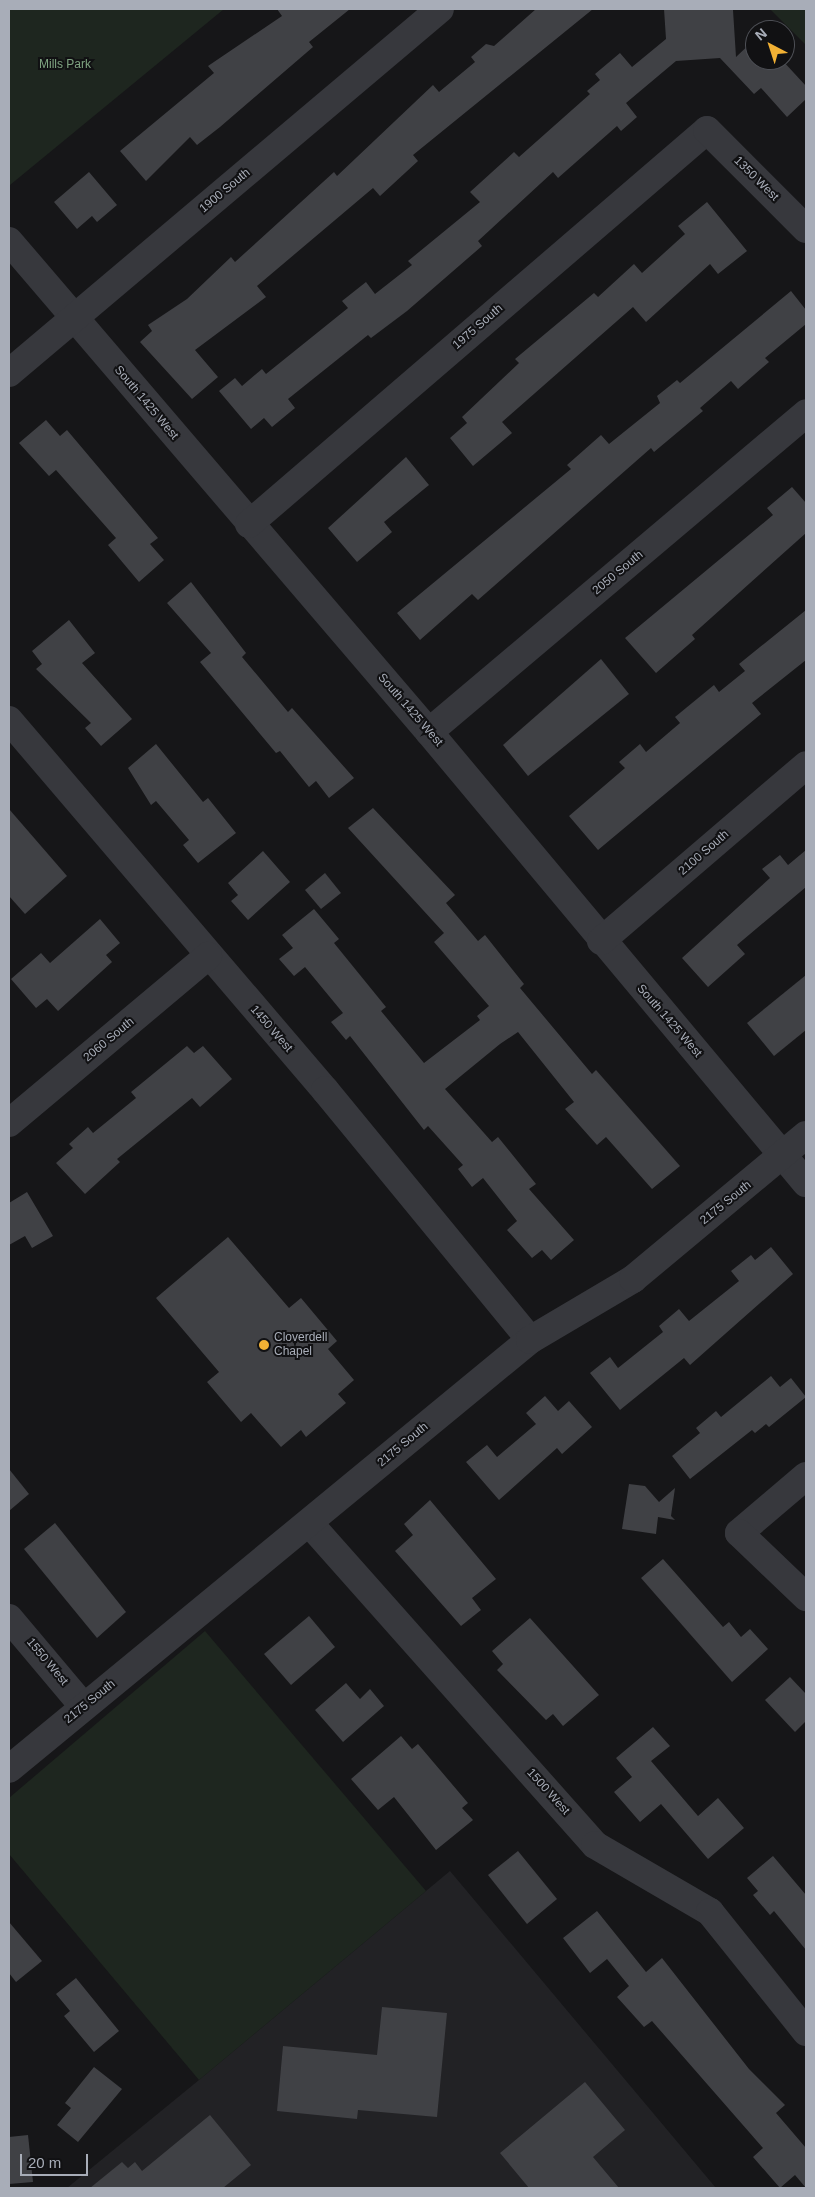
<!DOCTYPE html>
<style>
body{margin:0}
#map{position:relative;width:815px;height:2197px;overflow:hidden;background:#161618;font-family:Helvetica,sans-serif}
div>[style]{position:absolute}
.built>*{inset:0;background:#222225}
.green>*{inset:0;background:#1e261f}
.building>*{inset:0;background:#404145}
.minor>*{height:28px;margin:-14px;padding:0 14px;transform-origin:14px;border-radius:14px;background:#37383d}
.dots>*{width:14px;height:14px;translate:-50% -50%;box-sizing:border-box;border:2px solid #111113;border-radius:50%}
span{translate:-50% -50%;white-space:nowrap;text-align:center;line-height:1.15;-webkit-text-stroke:4px #111113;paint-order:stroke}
.park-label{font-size:12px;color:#7fa381}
.street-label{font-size:12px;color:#a8adb8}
.poi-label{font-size:12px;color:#a8adb8}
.left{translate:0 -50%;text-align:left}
.frame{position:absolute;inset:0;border:10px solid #a8adb8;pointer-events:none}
.north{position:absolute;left:745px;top:20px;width:50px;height:50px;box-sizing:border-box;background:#111113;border:1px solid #4d4f55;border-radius:50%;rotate:320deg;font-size:14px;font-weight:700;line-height:20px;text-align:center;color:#a8adb8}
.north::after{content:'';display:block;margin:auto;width:18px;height:22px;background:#f2b134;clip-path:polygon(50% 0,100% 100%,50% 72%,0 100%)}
.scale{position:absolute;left:20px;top:2154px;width:68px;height:22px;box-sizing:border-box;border:2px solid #a8adb8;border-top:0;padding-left:6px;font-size:15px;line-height:18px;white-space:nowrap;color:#a8adb8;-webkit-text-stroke:4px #111113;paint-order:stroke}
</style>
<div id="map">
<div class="built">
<div style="clip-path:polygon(450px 1871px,716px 2188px,67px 2188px,199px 2080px)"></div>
</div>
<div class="green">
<div style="clip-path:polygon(9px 9px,224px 9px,10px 185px)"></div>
<div style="clip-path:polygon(770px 9px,806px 9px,806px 45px)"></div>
<div style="clip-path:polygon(205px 1631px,426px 1891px,199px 2080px,9px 1854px,9px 1798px)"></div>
</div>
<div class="building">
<div style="clip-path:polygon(277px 9px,350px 9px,309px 42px,313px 47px,220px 127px,197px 145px,190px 137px,146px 181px,120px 151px,214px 73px,208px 66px,282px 16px)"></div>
<div style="clip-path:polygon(536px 9px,593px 9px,413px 155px,418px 161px,380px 196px,373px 188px,257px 286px,266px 297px,195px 350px,218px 377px,192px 399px,140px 342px,152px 331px,148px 325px,187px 299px,231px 257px,235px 262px,334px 172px,337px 176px,433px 85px,439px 92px,475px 62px,471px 57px,486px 44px,494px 46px)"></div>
<div style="clip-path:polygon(664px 9px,733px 10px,736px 57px,755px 39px,755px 60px,782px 60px,806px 86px,806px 99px,787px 117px,761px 88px,754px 94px,720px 58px,676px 61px,626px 103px,637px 117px,621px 131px,617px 126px,558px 178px,553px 172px,478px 241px,482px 246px,407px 311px,371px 338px,368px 335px,288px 399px,295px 408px,272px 427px,264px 418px,251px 429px,219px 391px,235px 378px,242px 386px,262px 369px,266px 374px,348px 308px,342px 301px,366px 282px,375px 294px,412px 265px,408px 261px,480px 202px,470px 192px,514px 152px,519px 157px,590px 94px,587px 91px,600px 80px,595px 74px,620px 53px,632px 67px,666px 39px)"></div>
<div style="clip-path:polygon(89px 172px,117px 205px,97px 222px,92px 216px,77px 229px,54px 202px)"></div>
<div style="clip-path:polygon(707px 202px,747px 251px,718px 274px,710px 264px,646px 322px,633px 307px,502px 422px,512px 433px,473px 466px,450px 438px,467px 423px,462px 417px,519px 363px,515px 359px,594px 293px,598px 297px,634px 264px,642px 273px,685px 234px,678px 226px)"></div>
<div style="clip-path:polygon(791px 291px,806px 310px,806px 324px,765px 358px,769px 362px,738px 389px,731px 381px,700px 408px,703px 411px,654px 452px,651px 448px,478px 600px,472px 594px,420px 640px,397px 613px,571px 469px,567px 465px,601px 435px,609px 444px,660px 403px,657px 396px,677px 380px,680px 383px)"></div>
<div style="clip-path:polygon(46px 420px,60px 436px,67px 430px,158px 538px,150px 544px,164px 560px,139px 582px,108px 545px,116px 538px,56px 470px,49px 476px,19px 443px)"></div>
<div style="clip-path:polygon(406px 457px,429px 485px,384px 522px,392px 532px,357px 562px,328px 528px)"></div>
<div style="clip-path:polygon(792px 487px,806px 503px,806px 533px,692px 635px,695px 639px,656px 673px,625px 638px,773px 515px,767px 508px)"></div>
<div style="clip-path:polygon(191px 582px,246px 653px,242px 657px,288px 712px,292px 708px,354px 778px,329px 798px,316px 781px,309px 787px,280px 751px,276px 753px,200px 662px,211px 653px,167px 603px)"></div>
<div style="clip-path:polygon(806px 610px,806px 660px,752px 703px,761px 714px,598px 850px,569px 816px,625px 768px,619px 762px,640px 744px,646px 752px,680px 723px,675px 717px,714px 685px,719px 692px,745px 671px,739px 664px)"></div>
<div style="clip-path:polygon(69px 620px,95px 653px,82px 663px,132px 719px,101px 746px,85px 728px,91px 723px,36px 669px,42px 664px,32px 651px)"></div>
<div style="clip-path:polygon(601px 659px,629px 694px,528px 776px,503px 745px)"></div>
<div style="clip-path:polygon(156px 744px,203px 802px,208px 798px,236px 833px,198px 863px,183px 845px,189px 840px,156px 801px,151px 805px,128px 768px)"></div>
<div style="clip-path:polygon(373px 808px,455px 895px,446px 903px,478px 941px,485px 935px,524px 984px,520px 988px,592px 1074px,596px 1070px,680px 1166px,652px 1189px,606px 1137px,597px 1145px,565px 1109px,574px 1102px,518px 1032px,500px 1044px,445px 1089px,492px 1142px,498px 1137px,536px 1184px,529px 1189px,574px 1240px,551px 1260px,542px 1250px,532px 1258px,507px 1230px,517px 1221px,483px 1178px,472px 1187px,458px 1169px,463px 1165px,428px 1126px,424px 1130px,350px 1036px,346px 1040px,331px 1022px,343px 1013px,305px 967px,294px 976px,279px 959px,293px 948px,282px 935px,314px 909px,339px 939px,334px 943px,386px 1007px,381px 1011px,424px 1063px,480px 1020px,477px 1016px,489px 1006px,434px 942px,444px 933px,348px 828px)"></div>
<div style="clip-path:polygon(9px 809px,67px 876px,25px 914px,9px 896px)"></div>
<div style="clip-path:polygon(806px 850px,806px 887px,737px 945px,745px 954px,708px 987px,682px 958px,770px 878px,762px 869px,780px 855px,788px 865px)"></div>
<div style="clip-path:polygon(263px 851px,290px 882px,248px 920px,231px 901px,238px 895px,228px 883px)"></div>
<div style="clip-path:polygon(325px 873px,341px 893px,321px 909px,305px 890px)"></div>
<div style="clip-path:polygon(100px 919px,120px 943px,106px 955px,112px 962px,58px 1011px,47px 999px,36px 1008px,11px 979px,41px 953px,50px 963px)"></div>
<div style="clip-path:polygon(806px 975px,806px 1030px,774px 1056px,747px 1023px)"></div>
<div style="clip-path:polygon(187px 1046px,194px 1053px,203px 1046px,232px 1079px,200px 1107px,192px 1098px,117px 1159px,120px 1162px,85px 1194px,56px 1163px,73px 1148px,69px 1144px,88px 1127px,93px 1133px,136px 1098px,131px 1092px)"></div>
<div style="clip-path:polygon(27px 1192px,53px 1236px,32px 1248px,25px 1236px,9px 1245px,9px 1203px)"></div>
<div style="clip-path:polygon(228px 1237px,289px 1308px,301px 1298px,337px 1341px,328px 1349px,354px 1380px,338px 1394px,346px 1403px,306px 1437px,301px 1430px,281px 1447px,251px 1413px,241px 1422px,207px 1382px,219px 1372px,156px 1298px)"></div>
<div style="clip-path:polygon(771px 1247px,793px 1274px,690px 1365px,684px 1358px,620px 1410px,590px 1373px,610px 1357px,618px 1368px,663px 1332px,659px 1326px,679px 1309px,689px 1321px,739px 1281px,731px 1271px,751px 1255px,755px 1260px)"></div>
<div style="clip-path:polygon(771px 1376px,780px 1387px,791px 1378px,806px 1397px,769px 1427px,766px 1424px,755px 1433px,752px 1430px,690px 1479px,672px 1456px,700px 1433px,696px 1428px,716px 1411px,721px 1417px)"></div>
<div style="clip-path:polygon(545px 1396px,558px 1411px,569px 1401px,592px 1427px,562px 1454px,557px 1448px,499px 1500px,466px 1462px,487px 1445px,497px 1457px,536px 1424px,526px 1413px)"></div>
<div style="clip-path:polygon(9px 1469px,29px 1494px,9px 1511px)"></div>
<div style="clip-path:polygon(629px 1484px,645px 1486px,659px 1502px,675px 1488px,671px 1516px,675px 1520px,658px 1517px,656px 1534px,622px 1529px)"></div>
<div style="clip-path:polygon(430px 1500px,496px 1579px,472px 1598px,481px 1610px,461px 1626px,395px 1551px,413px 1535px,404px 1524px)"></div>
<div style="clip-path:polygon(55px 1523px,126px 1612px,97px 1638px,24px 1549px)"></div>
<div style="clip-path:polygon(663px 1559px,723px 1627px,729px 1622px,741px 1637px,750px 1629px,768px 1649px,732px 1682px,641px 1578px)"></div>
<div style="clip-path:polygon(309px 1616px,335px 1647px,291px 1685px,264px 1654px)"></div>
<div style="clip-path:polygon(530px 1618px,599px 1695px,563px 1726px,553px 1714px,546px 1720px,497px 1670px,503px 1664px,492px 1651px)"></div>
<div style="clip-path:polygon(790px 1677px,806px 1694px,806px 1721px,795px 1732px,765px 1700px)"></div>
<div style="clip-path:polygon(346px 1683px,360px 1699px,370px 1689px,384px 1706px,343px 1742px,315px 1710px)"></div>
<div style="clip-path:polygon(653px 1727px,670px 1746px,651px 1761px,698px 1816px,718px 1798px,744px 1828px,708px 1859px,661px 1804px,640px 1822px,614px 1792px,632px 1777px,616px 1758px)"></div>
<div style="clip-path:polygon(401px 1736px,412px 1749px,418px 1744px,468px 1803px,462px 1808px,473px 1820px,436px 1850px,394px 1797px,378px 1810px,351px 1779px)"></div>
<div style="clip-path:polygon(518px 1851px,557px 1899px,527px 1924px,488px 1875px)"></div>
<div style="clip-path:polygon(773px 1856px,806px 1895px,806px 1950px,774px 1911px,770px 1915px,753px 1895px,758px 1891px,747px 1878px)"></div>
<div style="clip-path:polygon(597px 1911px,646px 1972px,662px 1958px,749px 2069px,785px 2105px,776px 2113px,806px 2148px,806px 2188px,795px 2175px,780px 2188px,753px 2157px,763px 2148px,652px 2021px,644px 2027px,617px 1997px,629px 1986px,607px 1959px,590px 1973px,563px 1938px)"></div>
<div style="clip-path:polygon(9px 1922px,42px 1961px,16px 1982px,9px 1973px)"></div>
<div style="clip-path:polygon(76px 1978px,119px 2031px,94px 2052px,64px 2016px,70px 2011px,56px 1994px)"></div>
<div style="clip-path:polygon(382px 2007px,447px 2013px,437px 2117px,358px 2110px,357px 2119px,277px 2111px,283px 2046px,377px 2055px)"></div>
<div style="clip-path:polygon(94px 2067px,122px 2089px,78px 2142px,57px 2125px,71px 2108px,65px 2103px)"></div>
<div style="clip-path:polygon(585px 2082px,625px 2130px,593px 2157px,619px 2188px,529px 2188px,500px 2153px)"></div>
<div style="clip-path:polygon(210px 2115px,251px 2165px,223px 2188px,90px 2188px,122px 2162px,128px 2168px,135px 2162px,142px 2171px)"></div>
<div style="clip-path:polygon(28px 2135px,33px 2182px,9px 2184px,9px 2137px)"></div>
</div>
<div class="minor">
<div style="left:9px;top:241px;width:646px;rotate:49.46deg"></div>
<div style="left:429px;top:732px;width:588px;rotate:50.11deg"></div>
<div style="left:9px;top:373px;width:564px;rotate:-40.18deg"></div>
<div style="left:249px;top:524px;width:604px;rotate:-40.7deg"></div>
<div style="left:707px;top:130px;width:140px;rotate:45deg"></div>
<div style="left:9px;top:720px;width:487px;rotate:49.5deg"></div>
<div style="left:325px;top:1090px;width:323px;rotate:50.6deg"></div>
<div style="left:429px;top:732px;width:494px;rotate:-40.2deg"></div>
<div style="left:601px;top:941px;width:270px;rotate:-40.6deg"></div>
<div style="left:9px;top:1123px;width:260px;rotate:-40deg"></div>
<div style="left:806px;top:1476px;width:88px;rotate:139.6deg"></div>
<div style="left:739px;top:1533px;width:93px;rotate:43.7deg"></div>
<div style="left:310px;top:1524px;width:429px;rotate:48.4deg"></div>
<div style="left:595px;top:1845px;width:133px;rotate:30.2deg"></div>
<div style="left:710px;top:1912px;width:154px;rotate:51.3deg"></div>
<div style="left:9px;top:1618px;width:116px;rotate:49.9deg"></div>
<div style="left:9px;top:1769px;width:675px;rotate:-39.47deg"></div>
<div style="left:530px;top:1340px;width:120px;rotate:-30.6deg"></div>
<div style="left:633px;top:1279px;width:225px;rotate:-39.8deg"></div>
</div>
<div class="dots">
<div style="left:264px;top:1345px;background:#f2b134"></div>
</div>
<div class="park-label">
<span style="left:65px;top:65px">Mills Park</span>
</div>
<div class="street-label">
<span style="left:756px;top:179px;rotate:45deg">1350 West</span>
<span style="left:225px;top:191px;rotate:-40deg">1900 South</span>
<span style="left:478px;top:327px;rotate:-41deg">1975 South</span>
<span style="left:146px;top:403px;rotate:50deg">South 1425 West</span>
<span style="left:618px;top:573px;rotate:-40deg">2050 South</span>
<span style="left:410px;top:710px;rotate:49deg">South 1425 West</span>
<span style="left:704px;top:853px;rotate:-41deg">2100 South</span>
<span style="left:669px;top:1021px;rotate:49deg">South 1425 West</span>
<span style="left:271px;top:1029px;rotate:49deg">1450 West</span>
<span style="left:109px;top:1040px;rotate:-40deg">2060 South</span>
<span style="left:726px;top:1203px;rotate:-39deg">2175 South</span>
<span style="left:403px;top:1445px;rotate:-40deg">2175 South</span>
<span style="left:47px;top:1662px;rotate:50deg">1550 West</span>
<span style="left:90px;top:1702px;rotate:-39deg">2175 South</span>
<span style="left:548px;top:1792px;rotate:48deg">1500 West</span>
</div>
<div class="poi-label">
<span class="left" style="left:274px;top:1345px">Cloverdell<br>Chapel</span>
</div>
<div class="frame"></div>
<div class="north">N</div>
<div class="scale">20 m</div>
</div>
